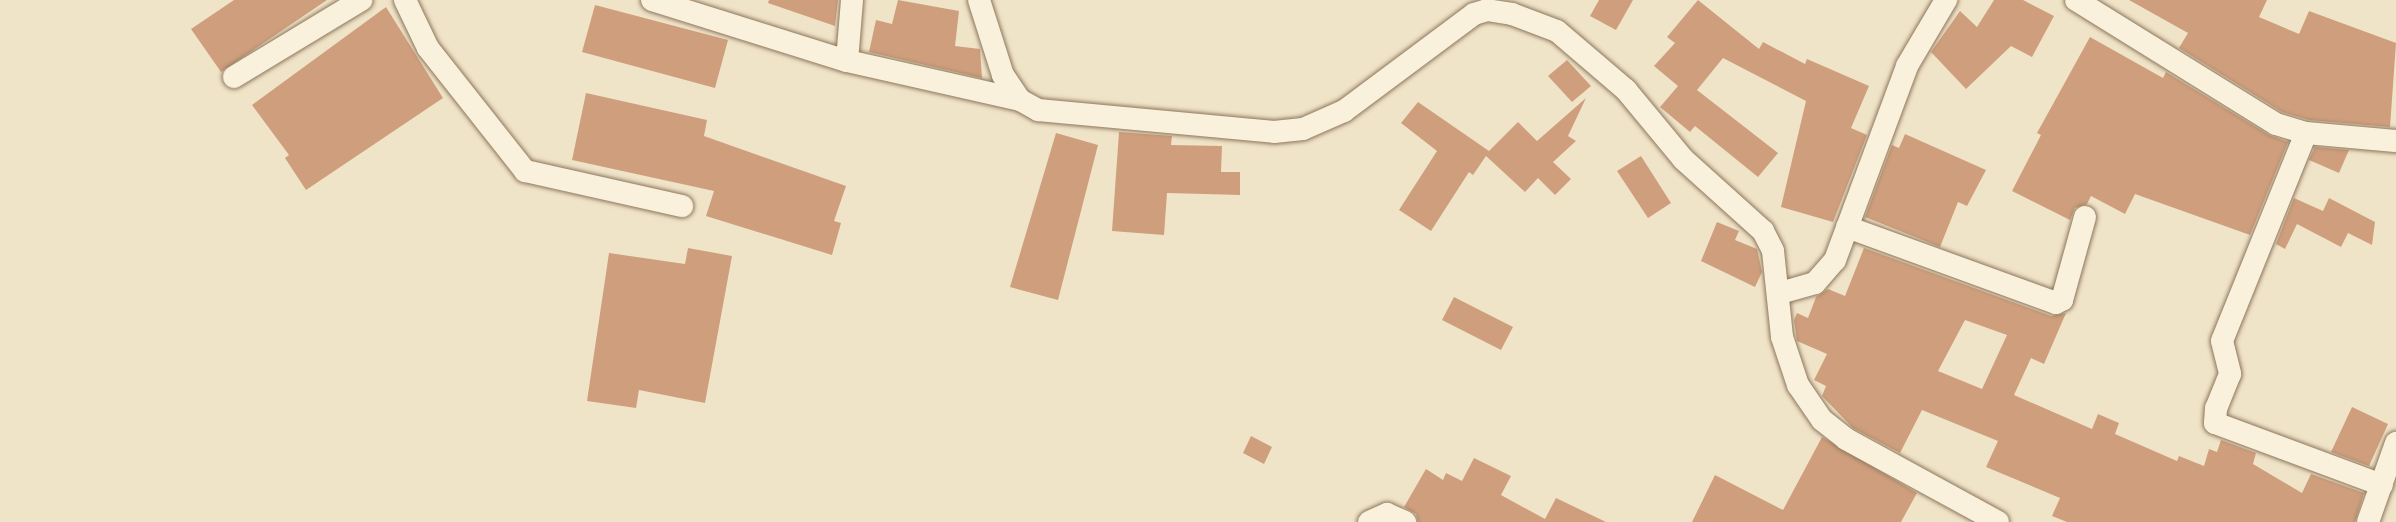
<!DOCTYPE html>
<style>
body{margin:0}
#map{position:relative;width:2396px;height:522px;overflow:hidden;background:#f0e4c8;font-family:"Noto Serif",serif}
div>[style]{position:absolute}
.building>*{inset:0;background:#cf9f7d}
.roads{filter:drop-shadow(0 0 2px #8d765c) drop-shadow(0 0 2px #8d765c)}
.minor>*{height:22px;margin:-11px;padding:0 11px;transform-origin:11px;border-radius:11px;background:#faf1dc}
span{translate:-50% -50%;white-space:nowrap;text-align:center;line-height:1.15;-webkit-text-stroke:4.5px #f7eed8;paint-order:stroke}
</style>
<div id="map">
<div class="building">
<div style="clip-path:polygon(234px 0,327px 0,221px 72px,191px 29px)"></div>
<div style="clip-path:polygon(769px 0,838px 0,835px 26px,768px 3px)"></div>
<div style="clip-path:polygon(898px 0,959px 11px,955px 46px,980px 49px,982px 78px,869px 52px,876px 20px,892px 24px)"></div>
<div style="clip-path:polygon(1599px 0,1633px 0,1616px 30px,1590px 16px)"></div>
<div style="clip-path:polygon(1698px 0,1759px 49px,1763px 42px,1805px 64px,1807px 59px,1869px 86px,1851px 128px,1867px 135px,1833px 222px,1781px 207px,1806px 101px,1723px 58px,1697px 90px,1778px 153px,1758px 177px,1695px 126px,1690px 132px,1660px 107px,1678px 86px,1654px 66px,1675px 43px,1667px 37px)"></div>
<div style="clip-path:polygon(1994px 0,2023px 0,2054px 16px,2032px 57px,2011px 46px,1966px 89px,1931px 52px,1960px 11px,1977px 27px)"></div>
<div style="clip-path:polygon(2129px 0,2267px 0,2259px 17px,2299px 34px,2309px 11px,2396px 43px,2390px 127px,2309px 120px,2282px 112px,2179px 48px,2188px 33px)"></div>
<div style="clip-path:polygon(595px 5px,728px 40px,715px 88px,582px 52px)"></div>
<div style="clip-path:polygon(386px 7px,443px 98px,306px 190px,285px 158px,289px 155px,252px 105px)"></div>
<div style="clip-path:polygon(2090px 37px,2163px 78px,2166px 72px,2269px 135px,2288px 142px,2250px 235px,2135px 194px,2125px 214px,2091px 196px,2087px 204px,2075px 208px,2070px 220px,2012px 191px,2041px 135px,2037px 133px)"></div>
<div style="clip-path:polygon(1567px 60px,1591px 86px,1572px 102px,1548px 76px)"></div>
<div style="clip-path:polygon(586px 93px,707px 120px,704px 136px,846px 186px,834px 221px,841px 223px,832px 255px,706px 216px,714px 191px,572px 160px)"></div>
<div style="clip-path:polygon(1586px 98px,1568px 136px,1576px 141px,1553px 162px,1571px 179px,1555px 195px,1538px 178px,1525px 192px,1486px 156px,1473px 175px,1469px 172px,1431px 231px,1399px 210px,1437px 151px,1401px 123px,1418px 102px,1489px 151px,1518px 122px,1537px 141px)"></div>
<div style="clip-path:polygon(1119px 132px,1172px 136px,1171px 145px,1222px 146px,1221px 172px,1240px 172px,1240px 195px,1167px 193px,1164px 235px,1112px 231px)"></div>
<div style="clip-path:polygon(1056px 133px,1098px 145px,1058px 300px,1010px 287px)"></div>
<div style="clip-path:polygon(1905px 134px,1986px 170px,1967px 206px,1958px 202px,1940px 247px,1865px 217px,1892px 145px,1899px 148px)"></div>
<div style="clip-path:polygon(2315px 147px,2349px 150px,2339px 173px,2309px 160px)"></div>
<div style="clip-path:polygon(1641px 156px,1671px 203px,1648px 218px,1617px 171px)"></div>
<div style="clip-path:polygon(2294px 198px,2323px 211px,2329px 198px,2375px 222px,2372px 245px,2348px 233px,2341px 247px,2297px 224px,2285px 249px,2276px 244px)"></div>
<div style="clip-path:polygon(1717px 222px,1739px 231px,1735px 240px,1757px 249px,1762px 272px,1755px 287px,1701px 261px)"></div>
<div style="clip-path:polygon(688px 248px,732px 256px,705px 403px,639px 390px,636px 408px,587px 401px,609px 253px,685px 264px)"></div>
<div style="clip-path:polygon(evenodd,1864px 248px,2051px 316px,2066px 313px,2044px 364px,2031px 358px,2014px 395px,2092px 429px,2098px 414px,2119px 423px,2115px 434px,2177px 461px,2179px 456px,2204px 466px,2209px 449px,2217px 452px,2221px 440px,2256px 453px,2253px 464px,2302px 493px,2311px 474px,2364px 493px,2355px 522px,2067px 522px,2052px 516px,2060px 498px,1986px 467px,1998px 441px,1922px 410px,1900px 453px,1853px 428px,1822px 396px,1826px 386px,1814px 380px,1827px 354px,1797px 341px,1794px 320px,1797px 313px,1808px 318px,1816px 297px,1828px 289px,1845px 296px,1864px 248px,1965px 320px,2007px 335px,1982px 389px,1938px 371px,1965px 320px)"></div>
<div style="clip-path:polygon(1454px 297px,1513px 327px,1501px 350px,1442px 320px)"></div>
<div style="clip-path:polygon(2352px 407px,2388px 424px,2369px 466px,2331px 452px)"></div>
<div style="clip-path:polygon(1251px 436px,1272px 447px,1264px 464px,1243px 453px)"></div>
<div style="clip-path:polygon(1822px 437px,1917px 493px,1901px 522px,1692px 522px,1715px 475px,1783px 510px)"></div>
<div style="clip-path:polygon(1474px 458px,1511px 476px,1501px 495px,1545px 519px,1556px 498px,1606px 522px,1418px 522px,1416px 514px,1404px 507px,1426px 469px,1443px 480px,1446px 473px,1462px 481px)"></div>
</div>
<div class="roads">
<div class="minor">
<div style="left:405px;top:0;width:53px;rotate:64.4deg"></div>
<div style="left:428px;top:48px;width:157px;rotate:51.7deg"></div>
<div style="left:525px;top:171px;width:161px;rotate:12.6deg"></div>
<div style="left:652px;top:0;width:204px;rotate:17.4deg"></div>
<div style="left:847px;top:61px;width:61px;rotate:-85.3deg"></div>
<div style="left:979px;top:0;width:79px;rotate:72.3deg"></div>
<div style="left:1003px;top:75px;width:30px;rotate:56deg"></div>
<div style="left:1020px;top:100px;width:21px;rotate:29deg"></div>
<div style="left:1038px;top:110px;width:237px;rotate:5.3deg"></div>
<div style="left:1274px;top:132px;width:29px;rotate:-6deg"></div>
<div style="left:1303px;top:129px;width:45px;rotate:-23.7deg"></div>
<div style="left:1344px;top:111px;width:162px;rotate:-36.7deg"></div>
<div style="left:1474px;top:14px;width:14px;rotate:-17deg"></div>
<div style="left:1487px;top:10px;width:25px;rotate:9deg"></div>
<div style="left:1512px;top:14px;width:48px;rotate:20.7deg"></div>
<div style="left:1557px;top:31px;width:91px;rotate:40.5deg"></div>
<div style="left:1626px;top:90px;width:89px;rotate:50.4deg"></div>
<div style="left:1683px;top:159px;width:108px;rotate:42deg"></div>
<div style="left:1763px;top:231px;width:22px;rotate:63deg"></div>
<div style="left:1773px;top:251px;width:86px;rotate:84deg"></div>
<div style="left:1782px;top:337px;width:51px;rotate:71.6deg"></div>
<div style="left:1798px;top:385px;width:42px;rotate:55.6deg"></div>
<div style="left:1822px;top:420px;width:31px;rotate:38deg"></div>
<div style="left:1846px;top:439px;width:173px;rotate:28.6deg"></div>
<div style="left:2076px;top:0;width:235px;rotate:31.8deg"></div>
<div style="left:2276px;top:124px;width:31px;rotate:17deg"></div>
<div style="left:2306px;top:133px;width:90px;rotate:5.1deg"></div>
<div style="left:847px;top:61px;width:177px;rotate:12.7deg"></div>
<div style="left:234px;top:77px;width:149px;rotate:-31.2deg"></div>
<div style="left:2306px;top:133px;width:224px;rotate:112deg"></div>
<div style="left:2222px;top:341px;width:34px;rotate:76deg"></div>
<div style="left:2230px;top:374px;width:37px;rotate:112deg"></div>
<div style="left:2216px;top:408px;width:15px;rotate:94deg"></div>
<div style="left:2215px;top:423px;width:178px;rotate:20.4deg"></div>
<div style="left:1847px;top:227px;width:222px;rotate:20deg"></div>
<div style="left:2056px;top:303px;width:7px;rotate:-27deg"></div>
<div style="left:2062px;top:300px;width:86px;rotate:-74.5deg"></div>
<div style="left:1780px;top:293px;width:36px;rotate:-16deg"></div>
<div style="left:1815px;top:283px;width:30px;rotate:-49deg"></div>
<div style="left:1835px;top:260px;width:207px;rotate:-69.6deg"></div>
<div style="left:1907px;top:66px;width:77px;rotate:-59.4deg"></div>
<div style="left:1369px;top:522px;width:20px;rotate:-24deg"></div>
<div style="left:1387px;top:514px;width:20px;rotate:24deg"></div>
<div style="left:2368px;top:522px;width:84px;rotate:-70.5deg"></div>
</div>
</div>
</div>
